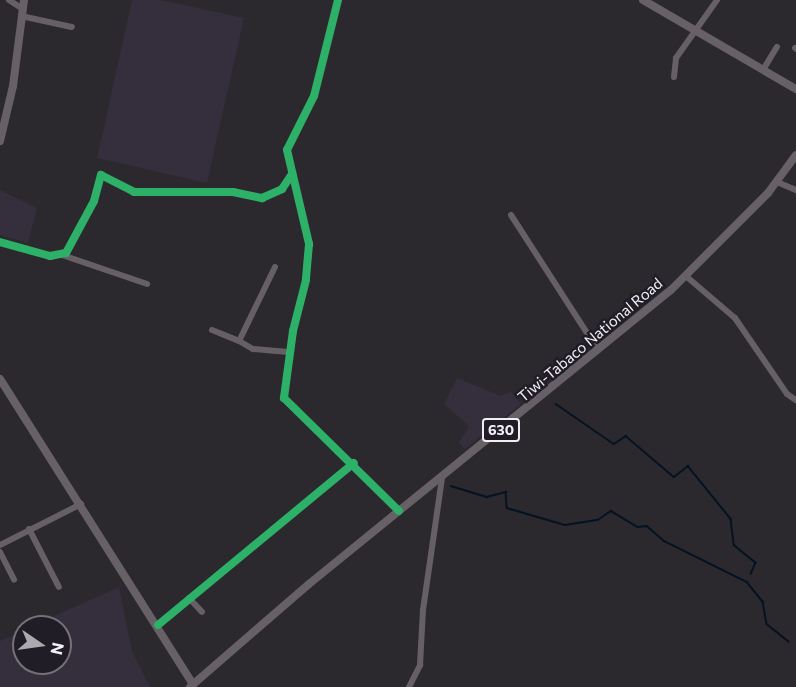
<!DOCTYPE html>
<style>
body{margin:0}
#map{position:relative;width:796px;height:687px;overflow:hidden;background:#2b292e;font-family:Commissioner,sans-serif}
div>[style]{position:absolute}
.built>*{inset:0;background:#352e3c}
.stream>*{height:1.5px;margin:-0.75px;padding:0 0.75px;transform-origin:0.75px;border-radius:0.75px;background:#041321}
.minor>*{height:6px;margin:-3px;padding:0 3px;transform-origin:3px;border-radius:3px;background:#666065}
.major>*{height:8px;margin:-4px;padding:0 4px;transform-origin:4px;border-radius:4px;background:#676066}
.cycleway>*{height:8px;margin:-4px;padding:0 4px;transform-origin:4px;border-radius:4px;background:#2db169}
span{translate:-50% -50%;white-space:nowrap;text-align:center;line-height:1.15;-webkit-text-stroke:5px #211d26;paint-order:stroke}
.shield-label span{padding:2px 4px;background:#211d26;border:2px solid;border-radius:4px;-webkit-text-stroke-width:0}
.shield-label{font-size:14px;color:#f1eef4;font-weight:700}
.street-label{font-size:15px;color:#f1eef4}
.north{position:absolute;left:12px;top:615px;width:60px;height:60px;box-sizing:border-box;background:#211d26;border:2px solid #747178;border-radius:50%;rotate:103deg;font-size:16px;font-weight:700;line-height:24px;text-align:center;color:#f1eef4}
.north::after{content:'';display:block;margin:auto;width:21px;height:27px;background:#aca9af;clip-path:polygon(50% 0,100% 100%,50% 72%,0 100%)}
</style>
<div id="map">
<div class="built">
<div style="clip-path:polygon(132px 0,161px 0,244px 18px,207px 183px,97px 158px)"></div>
<div style="clip-path:polygon(0 190px,37px 208px,28px 243px,0 235px)"></div>
<div style="clip-path:polygon(457px 378px,501px 396px,511px 391px,521px 404px,465px 449px,459px 443px,469px 426px,444px 404px)"></div>
<div style="clip-path:polygon(119px 587px,132px 651px,150px 687px,0 687px,0 641px,24px 630px,24px 663px,60px 663px,60px 627px,30px 627px)"></div>
</div>
<div class="stream">
<div style="left:556px;top:404px;width:70px;rotate:34.6deg"></div>
<div style="left:614px;top:444px;width:14px;rotate:-34deg"></div>
<div style="left:626px;top:436px;width:63px;rotate:40.5deg"></div>
<div style="left:674px;top:477px;width:18px;rotate:-38deg"></div>
<div style="left:688px;top:466px;width:68px;rotate:50.9deg"></div>
<div style="left:731px;top:519px;width:26px;rotate:83deg"></div>
<div style="left:734px;top:545px;width:28px;rotate:39deg"></div>
<div style="left:756px;top:563px;width:12px;rotate:114deg"></div>
<div style="left:451px;top:486px;width:38px;rotate:17deg"></div>
<div style="left:487px;top:497px;width:20px;rotate:-15deg"></div>
<div style="left:506px;top:492px;width:16px;rotate:86deg"></div>
<div style="left:507px;top:508px;width:60px;rotate:16.3deg"></div>
<div style="left:565px;top:525px;width:33px;rotate:-9deg"></div>
<div style="left:598px;top:520px;width:16px;rotate:-35deg"></div>
<div style="left:611px;top:511px;width:31px;rotate:31deg"></div>
<div style="left:638px;top:527px;width:9px;rotate:-6deg"></div>
<div style="left:647px;top:526px;width:23px;rotate:41deg"></div>
<div style="left:664px;top:541px;width:93px;rotate:26.3deg"></div>
<div style="left:747px;top:582px;width:26px;rotate:51deg"></div>
<div style="left:763px;top:602px;width:22px;rotate:80deg"></div>
<div style="left:767px;top:624px;width:28px;rotate:39deg"></div>
</div>
<div class="minor">
<div style="left:9px;top:0;width:17px;rotate:33deg"></div>
<div style="left:338px;top:0;width:99px;rotate:104deg"></div>
<div style="left:314px;top:96px;width:60px;rotate:116.6deg"></div>
<div style="left:287px;top:150px;width:97px;rotate:76.8deg"></div>
<div style="left:309px;top:244px;width:36px;rotate:95deg"></div>
<div style="left:306px;top:280px;width:53px;rotate:104.3deg"></div>
<div style="left:293px;top:331px;width:68px;rotate:97.7deg"></div>
<div style="left:284px;top:398px;width:161px;rotate:44.5deg"></div>
<div style="left:21px;top:16px;width:52px;rotate:12.2deg"></div>
<div style="left:795px;top:48px;width:1px;rotate:45deg"></div>
<div style="left:763px;top:70px;width:27px;rotate:-59deg"></div>
<div style="left:674px;top:77px;width:19px;rotate:-84deg"></div>
<div style="left:676px;top:58px;width:71px;rotate:-54.7deg"></div>
<div style="left:777px;top:182px;width:21px;rotate:23deg"></div>
<div style="left:511px;top:215px;width:161px;rotate:57.2deg"></div>
<div style="left:0;top:242px;width:52px;rotate:15.6deg"></div>
<div style="left:50px;top:256px;width:16px;rotate:-11deg"></div>
<div style="left:66px;top:253px;width:59px;rotate:-61.7deg"></div>
<div style="left:94px;top:201px;width:27px;rotate:-75deg"></div>
<div style="left:101px;top:175px;width:37px;rotate:27deg"></div>
<div style="left:134px;top:192px;width:99px"></div>
<div style="left:233px;top:192px;width:30px;rotate:12deg"></div>
<div style="left:262px;top:198px;width:22px;rotate:-24deg"></div>
<div style="left:282px;top:189px;width:18px;rotate:-56deg"></div>
<div style="left:62px;top:255px;width:90px;rotate:18.8deg"></div>
<div style="left:275px;top:267px;width:82px;rotate:115.9deg"></div>
<div style="left:239px;top:341px;width:16px;rotate:30deg"></div>
<div style="left:253px;top:349px;width:38px;rotate:5deg"></div>
<div style="left:687px;top:277px;width:63px;rotate:40.5deg"></div>
<div style="left:735px;top:318px;width:92px;rotate:55.6deg"></div>
<div style="left:787px;top:394px;width:11px;rotate:34deg"></div>
<div style="left:212px;top:330px;width:29px;rotate:22deg"></div>
<div style="left:29px;top:529px;width:65px;rotate:62.7deg"></div>
<div style="left:0;top:545px;width:91px;rotate:-26.8deg"></div>
<div style="left:0;top:552px;width:31px;rotate:63deg"></div>
<div style="left:189px;top:598px;width:19px;rotate:47deg"></div>
<div style="left:158px;top:625px;width:254px;rotate:-39.6deg"></div>
<div style="left:409px;top:687px;width:25px;rotate:-63deg"></div>
<div style="left:420px;top:665px;width:55px;rotate:-86.9deg"></div>
<div style="left:423px;top:610px;width:133px;rotate:-81.8deg"></div>
</div>
<div class="major">
<div style="left:643px;top:0;width:177px;rotate:30.2deg"></div>
<div style="left:0;top:141px;width:57px;rotate:-76.7deg"></div>
<div style="left:13px;top:86px;width:87px;rotate:-82.7deg"></div>
<div style="left:0;top:379px;width:361px;rotate:57.7deg"></div>
<div style="left:190px;top:687px;width:157px;rotate:-40.9deg"></div>
<div style="left:309px;top:584px;width:466px;rotate:-39.1deg"></div>
<div style="left:671px;top:290px;width:137px;rotate:-45deg"></div>
<div style="left:768px;top:193px;width:47px;rotate:-53.6deg"></div>
</div>
<div class="cycleway">
<div style="left:338px;top:0;width:99px;rotate:104deg"></div>
<div style="left:314px;top:96px;width:60px;rotate:116.6deg"></div>
<div style="left:287px;top:150px;width:97px;rotate:76.8deg"></div>
<div style="left:309px;top:244px;width:36px;rotate:95deg"></div>
<div style="left:306px;top:280px;width:53px;rotate:104.3deg"></div>
<div style="left:293px;top:331px;width:68px;rotate:97.7deg"></div>
<div style="left:284px;top:398px;width:161px;rotate:44.5deg"></div>
<div style="left:0;top:242px;width:52px;rotate:15.6deg"></div>
<div style="left:50px;top:256px;width:16px;rotate:-11deg"></div>
<div style="left:66px;top:253px;width:59px;rotate:-61.7deg"></div>
<div style="left:94px;top:201px;width:27px;rotate:-75deg"></div>
<div style="left:101px;top:175px;width:37px;rotate:27deg"></div>
<div style="left:134px;top:192px;width:99px"></div>
<div style="left:233px;top:192px;width:30px;rotate:12deg"></div>
<div style="left:262px;top:198px;width:22px;rotate:-24deg"></div>
<div style="left:282px;top:189px;width:18px;rotate:-56deg"></div>
<div style="left:158px;top:625px;width:254px;rotate:-39.6deg"></div>
</div>
<div class="shield-label">
<span style="left:501px;top:430px">630</span>
</div>
<div class="street-label">
<span style="left:590px;top:340px;rotate:-40deg">Tiwi-Tabaco National Road</span>
</div>
<div class="north">N</div>
</div>
